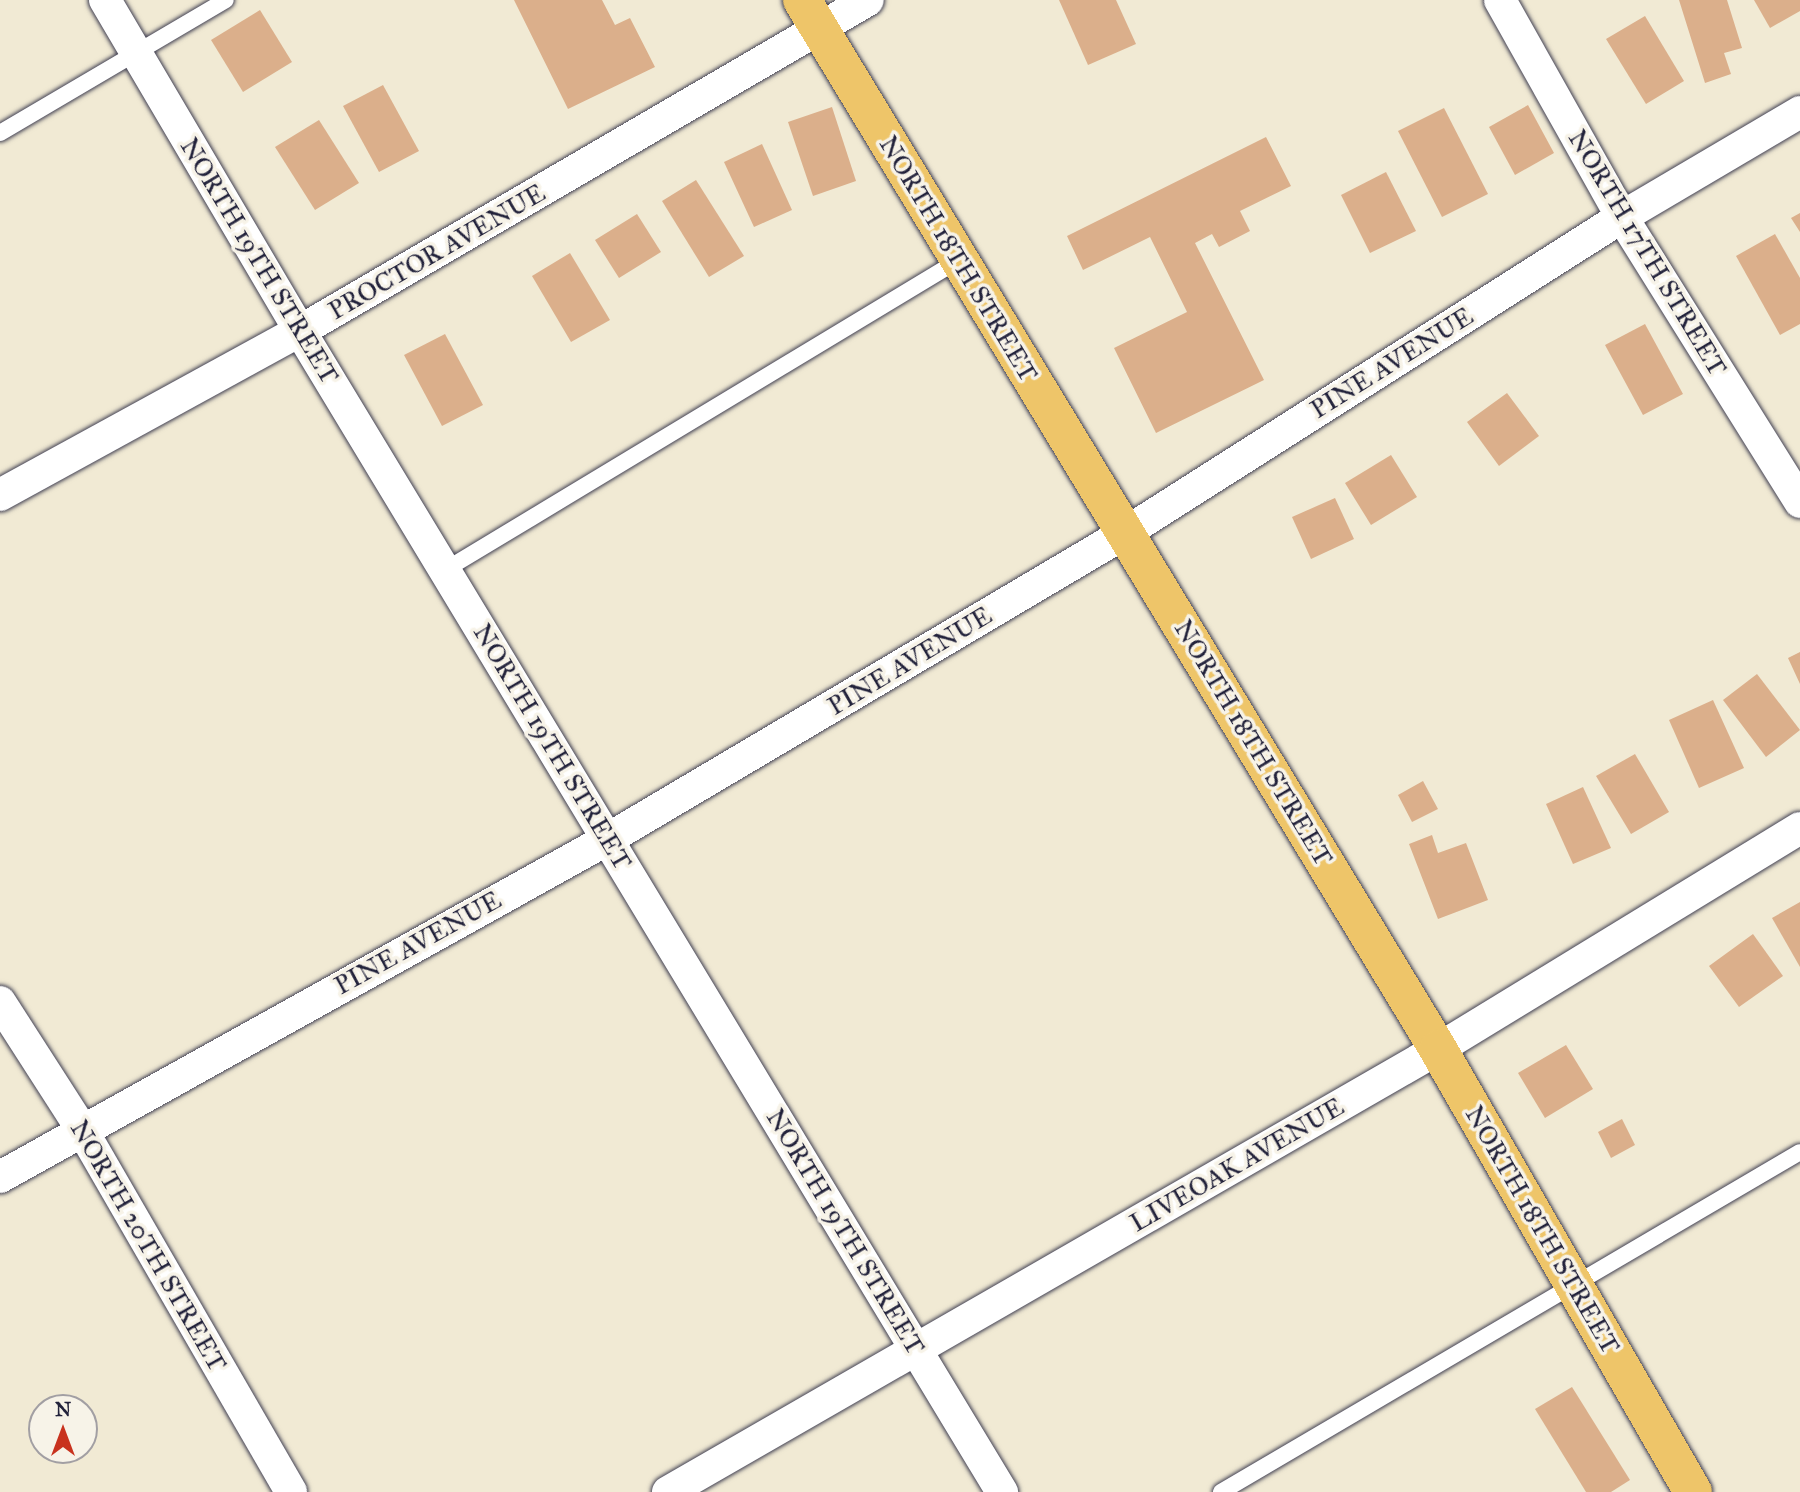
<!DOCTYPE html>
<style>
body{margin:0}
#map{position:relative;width:1800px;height:1492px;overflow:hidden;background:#f1ead4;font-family:"IM FELL Great Primer",serif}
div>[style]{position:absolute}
.building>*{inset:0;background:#dbaf8b}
.roads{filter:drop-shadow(0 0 2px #414052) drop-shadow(0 0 2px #414052)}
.lane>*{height:16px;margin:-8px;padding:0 8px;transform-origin:8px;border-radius:8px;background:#fff}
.street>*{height:32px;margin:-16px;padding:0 16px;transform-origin:16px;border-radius:16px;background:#fff}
.primary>*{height:38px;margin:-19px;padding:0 19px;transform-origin:19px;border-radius:19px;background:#eec569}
span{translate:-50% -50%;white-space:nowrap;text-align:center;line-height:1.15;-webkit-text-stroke:7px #f7f3e8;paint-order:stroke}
.street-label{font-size:26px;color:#22223b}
.north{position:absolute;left:28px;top:1394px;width:70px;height:70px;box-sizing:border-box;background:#f7f3e8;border:2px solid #a29fa3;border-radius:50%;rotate:0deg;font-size:19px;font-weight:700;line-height:28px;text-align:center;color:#22223b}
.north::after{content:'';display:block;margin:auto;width:24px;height:32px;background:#c8321e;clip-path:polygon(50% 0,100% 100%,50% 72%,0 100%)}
</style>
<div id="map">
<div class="building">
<div style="clip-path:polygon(514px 0,602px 0,615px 25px,630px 18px,655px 67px,568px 109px)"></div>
<div style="clip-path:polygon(1059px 0,1116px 0,1136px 44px,1088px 65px)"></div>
<div style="clip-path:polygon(1679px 0,1727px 0,1742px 48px,1724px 53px,1731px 74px,1705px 83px)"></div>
<div style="clip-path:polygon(1754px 0,1800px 0,1800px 11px,1770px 28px)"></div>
<div style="clip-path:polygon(260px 10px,292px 62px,243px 92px,211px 40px)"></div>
<div style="clip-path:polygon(1645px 16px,1684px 81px,1646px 104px,1606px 39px)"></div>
<div style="clip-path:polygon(383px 85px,419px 151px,379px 172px,343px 106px)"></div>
<div style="clip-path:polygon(1528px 105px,1554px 153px,1515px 175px,1489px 127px)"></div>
<div style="clip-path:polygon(832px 107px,856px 181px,813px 196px,788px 122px)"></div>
<div style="clip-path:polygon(1444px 108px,1488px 194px,1442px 217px,1398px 131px)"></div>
<div style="clip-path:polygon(319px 120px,359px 183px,315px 210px,275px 147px)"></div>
<div style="clip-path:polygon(1266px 137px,1291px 186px,1240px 211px,1250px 231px,1219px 247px,1212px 234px,1195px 243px,1264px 380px,1156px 433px,1114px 348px,1187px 312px,1150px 237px,1083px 270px,1067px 236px)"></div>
<div style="clip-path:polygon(762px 144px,792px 210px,754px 227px,724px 162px)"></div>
<div style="clip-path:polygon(1386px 172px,1416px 231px,1370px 253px,1341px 195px)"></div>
<div style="clip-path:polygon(696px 180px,744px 256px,709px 277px,662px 201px)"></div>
<div style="clip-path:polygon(1800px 213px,1800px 232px,1791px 218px)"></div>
<div style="clip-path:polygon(637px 214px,661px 252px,619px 278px,595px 240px)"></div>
<div style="clip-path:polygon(1775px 234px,1800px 278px,1800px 324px,1780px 335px,1736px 256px)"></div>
<div style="clip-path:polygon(570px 253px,610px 320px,571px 342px,532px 276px)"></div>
<div style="clip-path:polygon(1645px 324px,1683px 394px,1643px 415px,1605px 345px)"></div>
<div style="clip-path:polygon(445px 334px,483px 405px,442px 426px,404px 355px)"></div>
<div style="clip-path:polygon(1507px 393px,1539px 436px,1499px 466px,1467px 422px)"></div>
<div style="clip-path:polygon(1391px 455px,1417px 497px,1371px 525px,1345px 483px)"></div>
<div style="clip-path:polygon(1335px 498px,1354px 539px,1311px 559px,1292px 517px)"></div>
<div style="clip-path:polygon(1800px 652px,1800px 684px,1788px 658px)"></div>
<div style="clip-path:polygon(1757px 674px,1800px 730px,1766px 757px,1723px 700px)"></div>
<div style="clip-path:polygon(1713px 700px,1744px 768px,1699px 788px,1669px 720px)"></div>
<div style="clip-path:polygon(1635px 754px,1669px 812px,1631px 834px,1596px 776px)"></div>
<div style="clip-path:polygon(1423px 781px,1438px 809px,1412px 822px,1398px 795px)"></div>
<div style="clip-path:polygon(1583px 787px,1611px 848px,1573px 864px,1546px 804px)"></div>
<div style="clip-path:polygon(1432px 835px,1438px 853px,1466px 843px,1488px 900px,1438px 919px,1409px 844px)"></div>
<div style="clip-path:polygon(1800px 902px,1800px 967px,1772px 918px)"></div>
<div style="clip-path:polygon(1753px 934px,1783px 976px,1739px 1007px,1709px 966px)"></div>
<div style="clip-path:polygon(1566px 1045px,1593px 1089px,1545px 1118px,1518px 1073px)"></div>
<div style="clip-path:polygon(1622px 1119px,1635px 1145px,1611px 1158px,1598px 1132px)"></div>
<div style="clip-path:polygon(1572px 1387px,1630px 1480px,1611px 1492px,1586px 1492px,1535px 1409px)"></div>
</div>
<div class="roads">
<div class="lane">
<div style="left:0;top:133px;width:262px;rotate:-30.5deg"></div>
<div style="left:445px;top:570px;width:600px;rotate:-31.09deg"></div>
<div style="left:1221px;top:1492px;width:671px;rotate:-30.42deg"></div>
</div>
<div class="street">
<div style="left:105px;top:0;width:384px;rotate:59.5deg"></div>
<div style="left:300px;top:331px;width:1357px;rotate:58.84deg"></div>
<div style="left:1500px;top:0;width:249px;rotate:60.7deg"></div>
<div style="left:1622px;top:217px;width:336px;rotate:58deg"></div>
<div style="left:0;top:495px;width:342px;rotate:-28.7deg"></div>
<div style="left:300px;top:331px;width:657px;rotate:-30.23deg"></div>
<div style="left:0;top:1002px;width:150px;rotate:57.3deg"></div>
<div style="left:81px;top:1128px;width:420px;rotate:60deg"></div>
<div style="left:0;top:1177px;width:696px;rotate:-29.07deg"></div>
<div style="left:608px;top:839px;width:601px;rotate:-30.62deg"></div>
<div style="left:1125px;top:533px;width:589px;rotate:-32.45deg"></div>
<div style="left:1622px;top:217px;width:207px;rotate:-30.5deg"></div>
<div style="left:668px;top:1492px;width:888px;rotate:-29.91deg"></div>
<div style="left:1438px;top:1049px;width:424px;rotate:-31.4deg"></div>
</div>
<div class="primary">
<div style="left:802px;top:0;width:1227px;rotate:58.77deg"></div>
<div style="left:1438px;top:1049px;width:511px;rotate:60.07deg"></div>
</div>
</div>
<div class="street-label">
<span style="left:437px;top:252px;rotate:-30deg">PROCTOR AVENUE</span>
<span style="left:1647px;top:253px;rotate:59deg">NORTH 17TH STREET</span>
<span style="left:958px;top:259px;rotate:59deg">NORTH 18TH STREET</span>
<span style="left:259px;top:261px;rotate:59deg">NORTH 19TH STREET</span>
<span style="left:1392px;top:363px;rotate:-32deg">PINE AVENUE</span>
<span style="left:910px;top:661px;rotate:-31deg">PINE AVENUE</span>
<span style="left:1253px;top:743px;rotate:59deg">NORTH 18TH STREET</span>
<span style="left:552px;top:747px;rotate:59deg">NORTH 19TH STREET</span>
<span style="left:418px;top:943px;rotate:-29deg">PINE AVENUE</span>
<span style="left:1237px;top:1165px;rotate:-30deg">LIVEOAK AVENUE</span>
<span style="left:1542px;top:1230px;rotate:60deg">NORTH 18TH STREET</span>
<span style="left:845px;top:1232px;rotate:59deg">NORTH 19TH STREET</span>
<span style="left:148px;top:1246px;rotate:60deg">NORTH 20TH STREET</span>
</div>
<div class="north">N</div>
</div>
